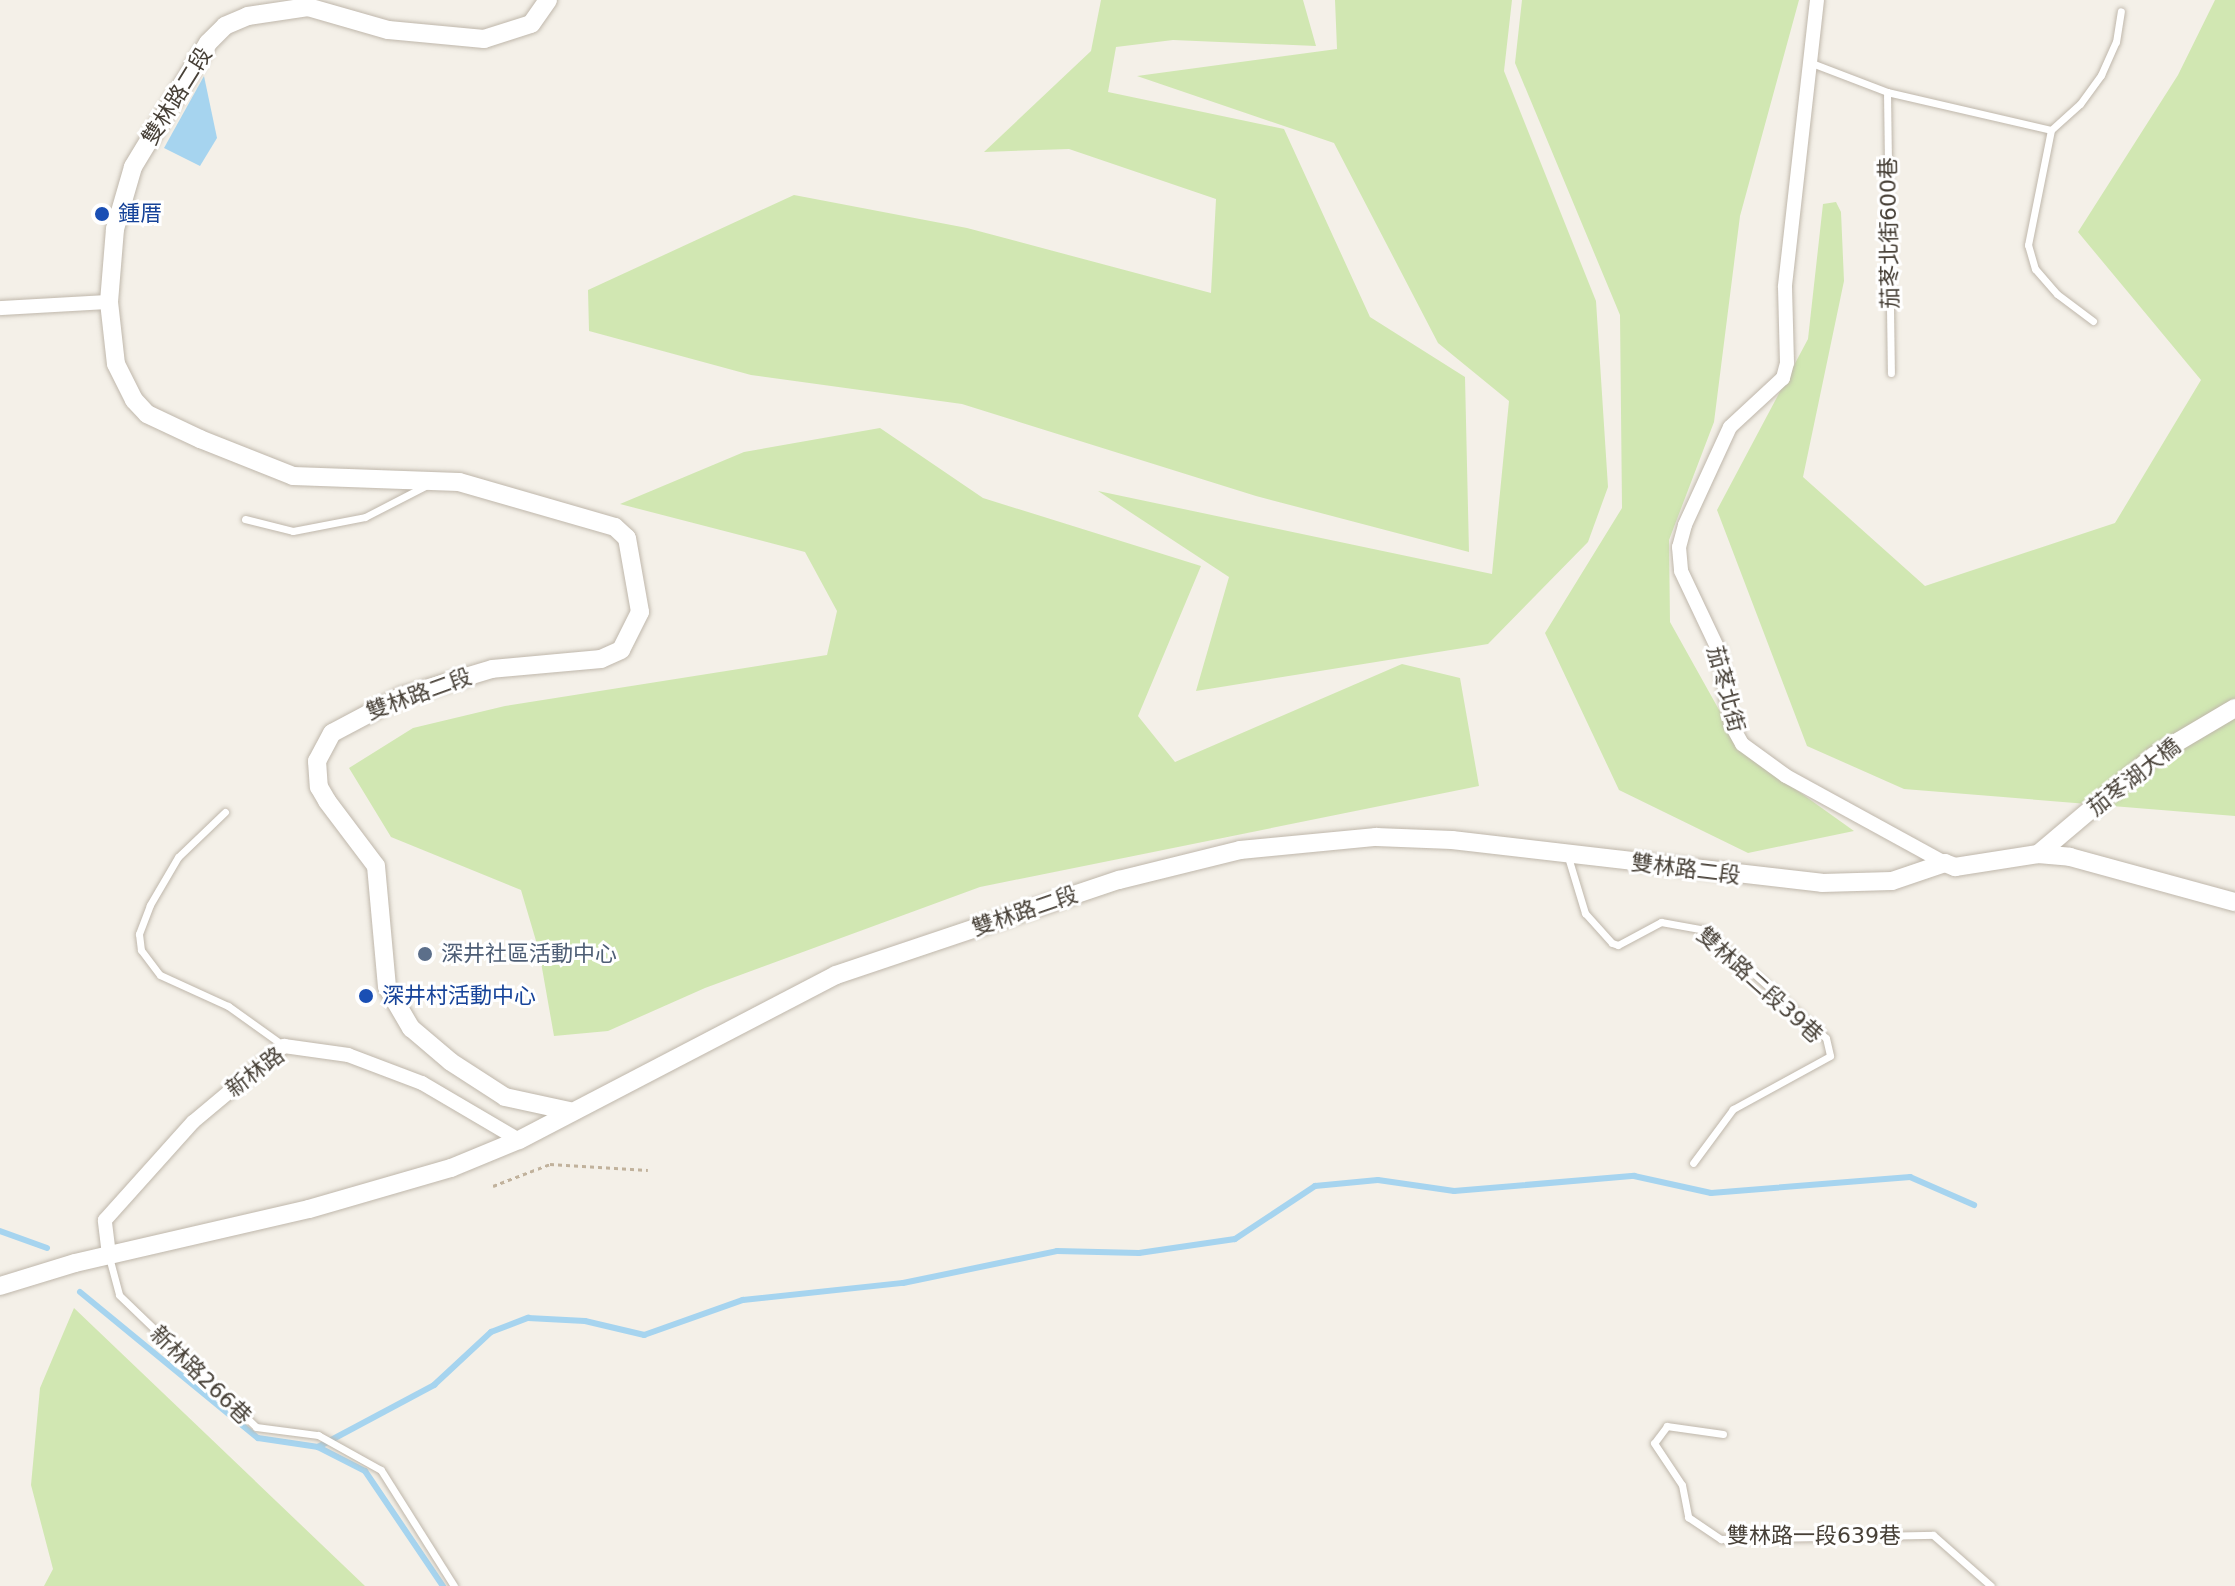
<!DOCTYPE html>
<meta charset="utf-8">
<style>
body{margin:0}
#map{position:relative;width:2235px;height:1586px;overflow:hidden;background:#f4f0e8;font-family:"DejaVu Sans","Noto Sans TC",sans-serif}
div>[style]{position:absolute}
.green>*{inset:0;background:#d1e7b2}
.water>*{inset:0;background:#a6d4ef}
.stream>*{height:6px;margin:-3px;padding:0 3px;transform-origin:3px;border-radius:3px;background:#a6d4ef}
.path>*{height:3px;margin-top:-1.5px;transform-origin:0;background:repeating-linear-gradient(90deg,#c1b29c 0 4px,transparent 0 8px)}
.roads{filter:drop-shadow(0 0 2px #bfb7ab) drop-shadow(0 0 2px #bfb7ab)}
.service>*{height:7px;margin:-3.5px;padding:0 3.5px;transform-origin:3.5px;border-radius:3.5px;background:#fff}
.minor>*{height:14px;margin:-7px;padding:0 7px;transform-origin:7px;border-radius:7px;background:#fff}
.tertiary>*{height:18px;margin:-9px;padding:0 9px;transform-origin:9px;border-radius:9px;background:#fff}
.dots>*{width:22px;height:22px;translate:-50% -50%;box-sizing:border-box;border:4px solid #fff;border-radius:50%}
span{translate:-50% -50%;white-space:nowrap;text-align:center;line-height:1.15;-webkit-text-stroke:6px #fff;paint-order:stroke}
.street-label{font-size:22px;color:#474037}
.transit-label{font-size:22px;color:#164399}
.left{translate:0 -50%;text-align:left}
.service-label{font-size:22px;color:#4e5e75}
</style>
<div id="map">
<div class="green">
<div style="clip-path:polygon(1101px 0,1303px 0,1316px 46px,1173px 40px,1116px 47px,1108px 92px,1284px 129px,1370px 317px,1465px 377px,1469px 552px,1256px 496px,962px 404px,751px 375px,589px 331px,588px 290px,794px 195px,967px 228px,1211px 293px,1216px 199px,1069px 149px,984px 152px,1091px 51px)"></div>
<div style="clip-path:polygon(1335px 0,1512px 0,1504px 71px,1596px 301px,1608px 487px,1588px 542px,1488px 644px,1196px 691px,1229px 577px,1098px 491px,1492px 574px,1509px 401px,1438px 343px,1334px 143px,1137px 76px,1337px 49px)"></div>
<div style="clip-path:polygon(1522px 0,1799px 0,1740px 216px,1714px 422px,1669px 540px,1670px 622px,1742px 751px,1854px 831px,1748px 853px,1619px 790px,1545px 633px,1622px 508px,1620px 315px,1515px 63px)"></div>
<div style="clip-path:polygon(2215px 0,2235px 0,2235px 816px,1904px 789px,1807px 746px,1717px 510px,1808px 339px,1823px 204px,1836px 202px,1841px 212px,1844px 281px,1803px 477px,1925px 586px,2115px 523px,2201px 380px,2078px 232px,2178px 75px)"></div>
<div style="clip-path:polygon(880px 428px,983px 498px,1201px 566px,1138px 716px,1175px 762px,1402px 664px,1460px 678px,1479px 786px,980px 887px,705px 988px,608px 1031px,554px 1036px,539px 951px,521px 890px,391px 837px,349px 768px,413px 728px,505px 706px,827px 655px,837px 611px,805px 552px,620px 504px,744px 452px)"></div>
<div style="clip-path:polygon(74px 1308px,365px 1586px,44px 1586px,53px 1569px,31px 1485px,40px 1388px)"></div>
</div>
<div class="water">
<div style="clip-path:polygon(204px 76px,217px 138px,200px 166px,164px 148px)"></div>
</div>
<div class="stream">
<div style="left:0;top:1231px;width:50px;rotate:19.9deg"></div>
<div style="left:80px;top:1292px;width:230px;rotate:39.4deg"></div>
<div style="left:258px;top:1438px;width:61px;rotate:8.5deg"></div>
<div style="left:318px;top:1447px;width:132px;rotate:-28.1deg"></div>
<div style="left:434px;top:1385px;width:78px;rotate:-42.9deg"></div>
<div style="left:491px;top:1332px;width:40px;rotate:-21deg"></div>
<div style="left:528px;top:1318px;width:57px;rotate:3deg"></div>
<div style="left:585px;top:1321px;width:61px;rotate:13.3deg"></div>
<div style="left:644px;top:1335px;width:105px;rotate:-19.5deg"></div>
<div style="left:743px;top:1300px;width:161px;rotate:-6.1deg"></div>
<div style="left:903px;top:1283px;width:157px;rotate:-11.7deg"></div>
<div style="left:1057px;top:1251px;width:82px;rotate:1.4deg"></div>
<div style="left:1139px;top:1253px;width:97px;rotate:-8.3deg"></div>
<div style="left:1235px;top:1239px;width:96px;rotate:-33.5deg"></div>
<div style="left:1315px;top:1186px;width:63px;rotate:-5.4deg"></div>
<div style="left:1378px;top:1180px;width:77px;rotate:8.2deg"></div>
<div style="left:1454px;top:1191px;width:181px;rotate:-4.8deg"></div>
<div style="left:1634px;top:1176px;width:79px;rotate:12.4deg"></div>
<div style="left:1711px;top:1193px;width:200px;rotate:-4.6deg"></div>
<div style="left:1910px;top:1177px;width:70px;rotate:23.6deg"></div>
<div style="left:318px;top:1447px;width:53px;rotate:27.1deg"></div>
<div style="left:365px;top:1471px;width:139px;rotate:55.9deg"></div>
</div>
<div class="path">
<div style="left:493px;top:1186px;width:61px;rotate:-21.1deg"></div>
<div style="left:550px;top:1164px;width:98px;rotate:3.5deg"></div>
</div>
<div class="roads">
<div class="service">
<div style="left:1809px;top:62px;width:84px;rotate:21deg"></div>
<div style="left:1887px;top:92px;width:168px;rotate:13deg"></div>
<div style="left:1887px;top:92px;width:281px;rotate:89.2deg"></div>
<div style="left:2093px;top:321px;width:45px;rotate:-143.1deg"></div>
<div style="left:2057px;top:294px;width:33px;rotate:-131deg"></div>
<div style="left:2035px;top:269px;width:25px;rotate:-106deg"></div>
<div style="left:2028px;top:245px;width:117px;rotate:-78.7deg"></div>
<div style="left:2051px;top:130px;width:39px;rotate:-42deg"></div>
<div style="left:2080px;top:104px;width:36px;rotate:-54deg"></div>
<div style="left:2101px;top:75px;width:36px;rotate:-66deg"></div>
<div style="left:2116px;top:42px;width:31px;rotate:-81deg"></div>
<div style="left:245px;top:519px;width:49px;rotate:14deg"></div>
<div style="left:293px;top:531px;width:73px;rotate:-11deg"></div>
<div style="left:365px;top:517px;width:68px;rotate:-27.3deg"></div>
<div style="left:225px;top:812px;width:65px;rotate:136.2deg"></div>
<div style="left:178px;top:857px;width:56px;rotate:120.3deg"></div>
<div style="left:150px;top:905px;width:31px;rotate:111deg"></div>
<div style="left:139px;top:934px;width:16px;rotate:83deg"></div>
<div style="left:141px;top:950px;width:31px;rotate:53deg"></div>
<div style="left:160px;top:975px;width:75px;rotate:24.5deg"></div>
<div style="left:228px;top:1006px;width:69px;rotate:35.5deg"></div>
<div style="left:1568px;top:857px;width:59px;rotate:73.1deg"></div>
<div style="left:1585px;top:913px;width:40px;rotate:48deg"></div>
<div style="left:1612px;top:943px;width:6px;rotate:18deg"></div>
<div style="left:1618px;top:945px;width:49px;rotate:-28.1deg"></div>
<div style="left:1661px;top:922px;width:45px;rotate:10.3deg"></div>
<div style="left:1705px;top:930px;width:162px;rotate:41.8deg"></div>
<div style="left:1826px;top:1038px;width:18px;rotate:77deg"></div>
<div style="left:1830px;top:1056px;width:111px;rotate:151.3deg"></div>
<div style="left:1733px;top:1109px;width:67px;rotate:126.5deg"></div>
<div style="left:109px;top:1257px;width:39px;rotate:75deg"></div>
<div style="left:119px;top:1295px;width:190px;rotate:43.9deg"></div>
<div style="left:256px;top:1427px;width:63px;rotate:7.4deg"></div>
<div style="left:318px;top:1435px;width:72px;rotate:29.1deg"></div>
<div style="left:381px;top:1470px;width:137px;rotate:57.8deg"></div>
<div style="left:1723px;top:1434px;width:57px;rotate:-171.9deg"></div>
<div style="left:1667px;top:1426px;width:21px;rotate:127deg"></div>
<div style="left:1654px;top:1443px;width:50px;rotate:56.3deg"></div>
<div style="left:1682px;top:1485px;width:33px;rotate:79deg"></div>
<div style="left:1688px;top:1517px;width:40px;rotate:34deg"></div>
<div style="left:1721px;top:1539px;width:212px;rotate:-1.1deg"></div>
<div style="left:1933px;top:1535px;width:77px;rotate:41.3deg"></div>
</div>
<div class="minor">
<div style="left:1817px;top:0;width:289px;rotate:96.4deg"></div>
<div style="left:1785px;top:287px;width:76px;rotate:88.5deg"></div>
<div style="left:1787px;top:363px;width:16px;rotate:105deg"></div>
<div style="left:1783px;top:378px;width:72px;rotate:137.2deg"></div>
<div style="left:1730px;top:427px;width:108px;rotate:114.7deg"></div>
<div style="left:1685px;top:525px;width:23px;rotate:105deg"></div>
<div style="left:1679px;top:547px;width:24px;rotate:85deg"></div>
<div style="left:1681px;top:571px;width:89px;rotate:64.6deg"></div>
<div style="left:1719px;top:651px;width:74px;rotate:80.7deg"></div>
<div style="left:1731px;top:724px;width:23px;rotate:61deg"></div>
<div style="left:1742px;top:744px;width:54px;rotate:36deg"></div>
<div style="left:1786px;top:776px;width:181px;rotate:28.7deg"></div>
<div style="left:0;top:308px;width:109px;rotate:-3.2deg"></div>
<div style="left:109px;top:1255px;width:35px;rotate:-97deg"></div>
<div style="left:105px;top:1220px;width:132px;rotate:-48.1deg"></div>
<div style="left:193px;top:1122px;width:119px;rotate:-39.9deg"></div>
<div style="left:284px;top:1046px;width:65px;rotate:8deg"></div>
<div style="left:348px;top:1055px;width:79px;rotate:20.7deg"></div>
<div style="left:422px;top:1083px;width:113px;rotate:30.4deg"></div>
</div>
<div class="tertiary">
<div style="left:548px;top:0;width:29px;rotate:125deg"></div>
<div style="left:531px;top:24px;width:49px;rotate:162.3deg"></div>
<div style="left:484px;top:39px;width:96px;rotate:-174.6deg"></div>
<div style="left:388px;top:30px;width:83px;rotate:-164deg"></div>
<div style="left:308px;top:7px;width:61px;rotate:171.5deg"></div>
<div style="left:248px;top:16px;width:25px;rotate:157deg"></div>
<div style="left:225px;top:26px;width:24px;rotate:135deg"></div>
<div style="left:208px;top:43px;width:145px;rotate:121.2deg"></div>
<div style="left:133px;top:167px;width:65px;rotate:106.2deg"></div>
<div style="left:115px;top:229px;width:73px;rotate:94.7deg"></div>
<div style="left:109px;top:302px;width:62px;rotate:83.6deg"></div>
<div style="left:116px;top:364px;width:40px;rotate:63.4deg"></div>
<div style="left:134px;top:400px;width:19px;rotate:47deg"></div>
<div style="left:147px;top:414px;width:59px;rotate:25.3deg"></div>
<div style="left:200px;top:439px;width:100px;rotate:21.7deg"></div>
<div style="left:293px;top:476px;width:166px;rotate:2.1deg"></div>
<div style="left:459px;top:482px;width:162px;rotate:16.1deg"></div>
<div style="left:615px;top:527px;width:16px;rotate:43deg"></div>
<div style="left:627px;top:538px;width:75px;rotate:80deg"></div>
<div style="left:640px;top:612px;width:42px;rotate:116.6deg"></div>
<div style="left:621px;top:650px;width:22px;rotate:156deg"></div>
<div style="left:601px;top:659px;width:109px;rotate:174.8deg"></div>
<div style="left:492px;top:669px;width:94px;rotate:163.3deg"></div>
<div style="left:402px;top:696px;width:79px;rotate:152.1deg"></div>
<div style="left:332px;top:733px;width:32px;rotate:118deg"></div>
<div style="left:317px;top:761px;width:26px;rotate:86deg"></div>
<div style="left:319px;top:787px;width:16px;rotate:60deg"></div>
<div style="left:327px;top:801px;width:81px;rotate:53deg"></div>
<div style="left:376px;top:866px;width:121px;rotate:84.8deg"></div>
<div style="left:387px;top:987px;width:48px;rotate:59.7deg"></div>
<div style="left:411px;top:1028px;width:52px;rotate:40.4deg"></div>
<div style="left:451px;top:1062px;width:64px;rotate:32.9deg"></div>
<div style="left:505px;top:1097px;width:66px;rotate:12.2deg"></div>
<div style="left:2038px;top:854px;width:152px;rotate:-40.2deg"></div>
<div style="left:2154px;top:756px;width:94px;rotate:-30.7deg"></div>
<div style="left:0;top:1286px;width:78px;rotate:-17deg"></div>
<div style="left:75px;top:1263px;width:240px;rotate:-13deg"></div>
<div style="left:309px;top:1209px;width:148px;rotate:-16.1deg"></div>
<div style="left:451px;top:1168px;width:74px;rotate:-22.4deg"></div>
<div style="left:519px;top:1140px;width:357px;rotate:-27.5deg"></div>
<div style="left:836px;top:975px;width:299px;rotate:-18.6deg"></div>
<div style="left:1119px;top:880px;width:125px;rotate:-13.9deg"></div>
<div style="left:1240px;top:850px;width:137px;rotate:-5.5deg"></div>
<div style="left:1376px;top:837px;width:76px;rotate:2.3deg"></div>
<div style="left:1452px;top:840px;width:372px;rotate:6.6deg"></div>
<div style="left:1822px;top:883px;width:70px;rotate:-1.6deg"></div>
<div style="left:1892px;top:881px;width:56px;rotate:-18.8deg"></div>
<div style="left:1945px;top:863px;width:11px;rotate:22deg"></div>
<div style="left:1955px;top:867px;width:84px;rotate:-8.9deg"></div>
<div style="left:2038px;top:854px;width:32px;rotate:5deg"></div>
<div style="left:2070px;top:857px;width:171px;rotate:15.3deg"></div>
</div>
</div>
<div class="dots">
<div style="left:102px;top:214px;background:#1a4fb4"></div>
<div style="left:425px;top:954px;background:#5c6f8a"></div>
<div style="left:366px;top:996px;background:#1a4fb4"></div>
</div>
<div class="street-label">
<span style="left:177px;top:96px;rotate:-58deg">雙林路二段</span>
<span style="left:1889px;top:233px;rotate:-91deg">茄苳北街600巷</span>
<span style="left:1726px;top:689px;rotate:75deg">茄苳北街</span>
<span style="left:419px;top:694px;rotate:-20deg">雙林路二段</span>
<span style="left:2134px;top:777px;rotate:-38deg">茄苳湖大橋</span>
<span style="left:1686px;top:869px;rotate:7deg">雙林路二段</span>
<span style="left:1025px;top:911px;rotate:-19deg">雙林路二段</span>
<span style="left:1760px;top:985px;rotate:42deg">雙林路二段39巷</span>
<span style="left:255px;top:1072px;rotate:-37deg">新林路</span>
<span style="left:201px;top:1375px;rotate:44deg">新林路266巷</span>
<span style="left:1814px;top:1536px">雙林路一段639巷</span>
</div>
<div class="transit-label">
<span class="left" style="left:118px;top:214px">鍾厝</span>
<span class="left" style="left:382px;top:996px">深井村活動中心</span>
</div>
<div class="service-label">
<span class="left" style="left:441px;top:954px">深井社區活動中心</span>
</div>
</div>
